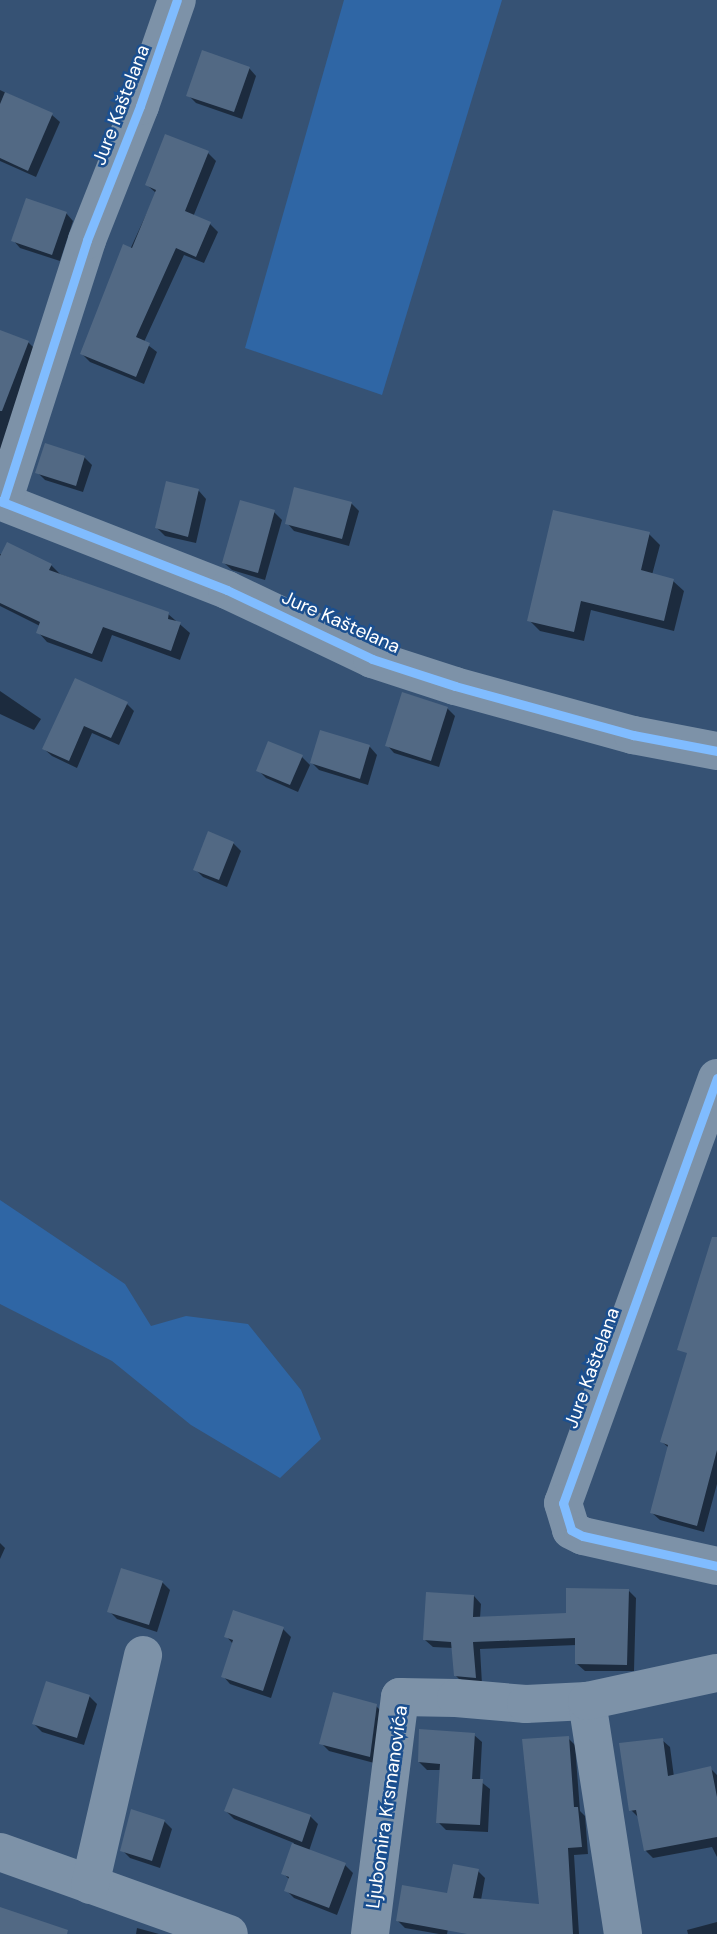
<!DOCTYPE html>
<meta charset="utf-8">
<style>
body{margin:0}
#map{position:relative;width:717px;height:1934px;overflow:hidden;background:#365274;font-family:"DM Sans",sans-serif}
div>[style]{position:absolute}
.green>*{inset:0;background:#2f66a5}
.shadow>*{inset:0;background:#0007}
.building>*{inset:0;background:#526984}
.minor>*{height:38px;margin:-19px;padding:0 19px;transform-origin:19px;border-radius:19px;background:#7d92a8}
.cycleway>*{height:9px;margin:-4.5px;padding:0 4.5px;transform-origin:4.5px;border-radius:4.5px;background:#80bcff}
span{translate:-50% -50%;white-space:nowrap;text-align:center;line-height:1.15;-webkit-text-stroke:5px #1b4f8f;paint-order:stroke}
.street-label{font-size:19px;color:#fff}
</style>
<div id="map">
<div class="green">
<div style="clip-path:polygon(344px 0,502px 0,382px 395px,245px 348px)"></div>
<div style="clip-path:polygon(0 1200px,125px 1284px,151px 1326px,186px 1316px,248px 1324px,301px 1390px,321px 1439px,280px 1478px,191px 1425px,112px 1361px,0 1304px)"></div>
</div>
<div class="shadow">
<div style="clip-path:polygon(249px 68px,256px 76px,242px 119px,196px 103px,188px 95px)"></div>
<div style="clip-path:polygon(0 90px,52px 115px,60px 122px,36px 177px,0 161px)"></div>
<div style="clip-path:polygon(208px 153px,216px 161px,193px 217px,210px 224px,218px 232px,204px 263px,184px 255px,144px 342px,157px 352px,144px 384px,90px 362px,82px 354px,156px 193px,147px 185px)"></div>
<div style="clip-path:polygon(66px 213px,73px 221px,60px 261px,20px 248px,13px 240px)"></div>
<div style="clip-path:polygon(0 331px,28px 342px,36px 350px,0 457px)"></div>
<div style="clip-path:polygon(84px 457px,92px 465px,83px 492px,45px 480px,37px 472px)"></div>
<div style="clip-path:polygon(168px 483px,199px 491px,206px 499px,196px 543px,165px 536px,157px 528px)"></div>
<div style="clip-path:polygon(351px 503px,359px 511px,349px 546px,294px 531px,287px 523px)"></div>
<div style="clip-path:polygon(274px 512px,282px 520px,265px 580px,232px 570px,224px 563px)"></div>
<div style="clip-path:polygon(649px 534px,660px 545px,652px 575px,673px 581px,684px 591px,674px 631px,591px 610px,584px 641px,540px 631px,529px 620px)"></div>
<div style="clip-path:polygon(0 554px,51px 565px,60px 574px,168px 614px,190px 633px,180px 660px,112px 635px,102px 662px,47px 642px,38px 632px,40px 626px,0 606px)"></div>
<div style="clip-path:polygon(76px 681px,126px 703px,134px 711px,119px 745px,92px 733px,77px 768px,52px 756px,44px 749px)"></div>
<div style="clip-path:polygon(0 691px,41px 719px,34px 730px,0 714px)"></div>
<div style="clip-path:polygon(447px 708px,455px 716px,439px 767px,394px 753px,387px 745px)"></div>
<div style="clip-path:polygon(321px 732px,370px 747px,377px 755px,368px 785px,319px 770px,312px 763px)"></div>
<div style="clip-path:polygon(302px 757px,310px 765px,298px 792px,266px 778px,258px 770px)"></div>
<div style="clip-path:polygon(233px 843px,241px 851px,227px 887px,203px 877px,195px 869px)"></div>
<div style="clip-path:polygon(717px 1418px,717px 1484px,704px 1532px,660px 1520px,652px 1513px,669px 1448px,662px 1442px)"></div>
<div style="clip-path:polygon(0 1543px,5px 1548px,0 1559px)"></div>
<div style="clip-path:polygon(162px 1582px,170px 1590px,157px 1632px,117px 1619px,109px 1611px)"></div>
<div style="clip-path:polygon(629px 1591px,636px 1598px,634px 1671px,585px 1671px,577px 1664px,577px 1645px,480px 1649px,482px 1684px,463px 1683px,455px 1675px,453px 1648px,433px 1647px,425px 1640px,474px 1596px,481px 1604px,480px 1618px,568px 1614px)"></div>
<div style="clip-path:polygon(234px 1612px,283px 1629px,291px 1637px,271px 1698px,230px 1684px,223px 1676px,233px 1644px,226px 1636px)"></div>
<div style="clip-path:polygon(89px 1696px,97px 1704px,84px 1745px,42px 1732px,34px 1724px)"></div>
<div style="clip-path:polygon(376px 1706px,384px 1714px,378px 1764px,329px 1751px,321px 1743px)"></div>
<div style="clip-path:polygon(474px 1735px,482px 1742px,480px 1781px,490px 1789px,488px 1832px,446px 1830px,438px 1822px,441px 1770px,427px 1770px,419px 1762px)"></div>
<div style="clip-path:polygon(568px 1738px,575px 1745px,580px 1811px,585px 1816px,588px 1854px,574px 1855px,579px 1934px,495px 1934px,448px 1929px,447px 1934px,439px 1934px,405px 1928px,398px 1921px,449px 1895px,478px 1871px,485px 1878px,481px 1900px,541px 1905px)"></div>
<div style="clip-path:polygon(662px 1740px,670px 1747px,674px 1777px,710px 1768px,717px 1775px,717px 1857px,712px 1847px,653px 1858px,646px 1851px,639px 1818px,631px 1810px)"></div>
<div style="clip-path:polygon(226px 1811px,310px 1816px,318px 1824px,309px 1851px,345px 1865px,353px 1873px,337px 1915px,294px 1898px,286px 1890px,290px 1880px,283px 1873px,294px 1843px,234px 1819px)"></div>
<div style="clip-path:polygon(164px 1821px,172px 1829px,160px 1868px,130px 1858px,122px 1850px)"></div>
<div style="clip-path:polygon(717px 1922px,717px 1934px,688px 1934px,687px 1930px)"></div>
<div style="clip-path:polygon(137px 1928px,159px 1934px,136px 1934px)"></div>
</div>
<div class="building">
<div style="clip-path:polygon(202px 50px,250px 67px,234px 112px,186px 96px)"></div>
<div style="clip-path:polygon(5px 92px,53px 113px,28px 171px,0 158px,0 104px)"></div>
<div style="clip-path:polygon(165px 134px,209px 151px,185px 211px,211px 222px,196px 257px,176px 248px,136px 337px,150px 343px,136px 377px,80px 354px,123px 244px,132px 248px,156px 190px,145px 185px)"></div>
<div style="clip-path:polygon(26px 198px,67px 212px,52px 255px,11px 241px)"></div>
<div style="clip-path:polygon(0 330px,29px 341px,2px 411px,0 411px)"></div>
<div style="clip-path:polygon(45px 443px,85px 456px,76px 486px,35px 473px)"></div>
<div style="clip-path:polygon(166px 481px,199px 489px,188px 537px,155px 528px)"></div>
<div style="clip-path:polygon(294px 487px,352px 502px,342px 539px,285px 524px)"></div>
<div style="clip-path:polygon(240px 500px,275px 510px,258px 573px,222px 563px)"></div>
<div style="clip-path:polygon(553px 510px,650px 532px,641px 570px,674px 579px,664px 621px,581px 601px,574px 632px,527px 621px)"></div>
<div style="clip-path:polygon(7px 542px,52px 564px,49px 570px,169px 612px,168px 619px,181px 622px,171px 651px,103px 627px,92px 654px,36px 633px,40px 622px,0 603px,0 556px)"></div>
<div style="clip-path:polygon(75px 678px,128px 702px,111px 738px,84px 726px,69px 761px,42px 749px)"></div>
<div style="clip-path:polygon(402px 692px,448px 707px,431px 761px,385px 746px)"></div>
<div style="clip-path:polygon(320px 730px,370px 745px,360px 779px,310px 763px)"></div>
<div style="clip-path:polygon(268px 741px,303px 755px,290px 785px,256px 771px)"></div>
<div style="clip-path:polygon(208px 831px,234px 842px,219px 880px,193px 870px)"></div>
<div style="clip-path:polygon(712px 1237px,717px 1237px,717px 1450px,697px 1526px,650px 1513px,668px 1445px,660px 1442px,687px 1353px,677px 1350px)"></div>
<div style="clip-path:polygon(121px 1568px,163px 1581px,149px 1625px,107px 1612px)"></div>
<div style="clip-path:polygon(566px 1588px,629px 1589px,627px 1665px,575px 1664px,575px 1638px,473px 1642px,476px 1678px,454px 1676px,451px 1642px,423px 1640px,426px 1592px,474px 1595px,473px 1617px,566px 1613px)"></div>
<div style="clip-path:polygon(233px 1610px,284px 1627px,263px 1691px,221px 1677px,233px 1640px,224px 1637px)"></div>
<div style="clip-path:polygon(46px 1681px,90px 1695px,77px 1738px,32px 1724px)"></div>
<div style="clip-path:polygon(333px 1692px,377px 1704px,370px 1757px,319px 1744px)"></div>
<div style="clip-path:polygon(419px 1729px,475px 1733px,472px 1779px,483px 1779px,480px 1825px,436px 1823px,440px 1764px,418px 1762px)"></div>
<div style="clip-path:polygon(569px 1736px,574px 1807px,578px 1807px,582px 1847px,568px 1848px,573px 1934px,467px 1934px,396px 1921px,402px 1885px,447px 1893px,453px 1864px,479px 1869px,473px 1898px,539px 1904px,522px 1739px)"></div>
<div style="clip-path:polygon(663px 1738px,668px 1776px,711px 1766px,717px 1797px,717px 1837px,644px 1851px,636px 1810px,629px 1811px,619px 1743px)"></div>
<div style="clip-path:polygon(233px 1788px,311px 1815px,302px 1842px,224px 1811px)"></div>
<div style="clip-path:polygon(131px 1809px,165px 1820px,152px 1861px,120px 1851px)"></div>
<div style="clip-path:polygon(292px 1843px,346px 1863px,329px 1908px,284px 1891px,289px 1877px,281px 1874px)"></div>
<div style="clip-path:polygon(0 1907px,68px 1930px,67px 1934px,0 1934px)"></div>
</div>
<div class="minor">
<div style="left:0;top:501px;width:244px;rotate:21.4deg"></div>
<div style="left:227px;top:590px;width:161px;rotate:25.4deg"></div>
<div style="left:372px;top:659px;width:87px;rotate:18deg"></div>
<div style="left:455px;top:686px;width:185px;rotate:15.4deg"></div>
<div style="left:633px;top:735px;width:86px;rotate:10.8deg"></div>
<div style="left:3px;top:502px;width:275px;rotate:-72.2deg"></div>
<div style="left:87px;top:240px;width:144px;rotate:-68.4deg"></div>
<div style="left:140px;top:106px;width:112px;rotate:-70.8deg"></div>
<div style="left:717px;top:1078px;width:452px;rotate:109.9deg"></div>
<div style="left:563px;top:1503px;width:28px;rotate:73deg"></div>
<div style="left:571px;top:1530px;width:13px;rotate:27deg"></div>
<div style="left:583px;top:1536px;width:137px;rotate:12.6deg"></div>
<div style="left:0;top:1852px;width:243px;rotate:19.7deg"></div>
<div style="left:90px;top:1885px;width:236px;rotate:-77deg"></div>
<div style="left:370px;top:1934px;width:239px;rotate:-82.8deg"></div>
<div style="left:400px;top:1697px;width:56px;rotate:1deg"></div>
<div style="left:456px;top:1698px;width:70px;rotate:4.9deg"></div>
<div style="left:526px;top:1704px;width:61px;rotate:-2.8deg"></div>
<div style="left:623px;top:1934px;width:236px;rotate:-98.8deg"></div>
<div style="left:587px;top:1701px;width:133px;rotate:-12.2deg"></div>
</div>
<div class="cycleway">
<div style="left:0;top:501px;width:244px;rotate:21.4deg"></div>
<div style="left:227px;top:590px;width:161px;rotate:25.4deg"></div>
<div style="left:372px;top:659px;width:87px;rotate:18deg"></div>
<div style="left:455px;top:686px;width:185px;rotate:15.4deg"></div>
<div style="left:633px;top:735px;width:86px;rotate:10.8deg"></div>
<div style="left:3px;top:502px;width:275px;rotate:-72.2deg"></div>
<div style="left:87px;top:240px;width:144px;rotate:-68.4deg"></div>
<div style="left:140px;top:106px;width:112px;rotate:-70.8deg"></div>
<div style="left:717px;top:1078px;width:452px;rotate:109.9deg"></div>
<div style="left:563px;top:1503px;width:28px;rotate:73deg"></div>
<div style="left:571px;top:1530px;width:13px;rotate:27deg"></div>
<div style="left:583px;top:1536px;width:137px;rotate:12.6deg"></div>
</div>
<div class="street-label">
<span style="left:121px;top:105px;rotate:-69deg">Jure Kaštelana</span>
<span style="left:341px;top:622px;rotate:24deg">Jure Kaštelana</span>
<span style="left:592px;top:1368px;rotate:-70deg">Jure Kaštelana</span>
<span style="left:387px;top:1807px;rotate:-82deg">Ljubomira Krsmanovića</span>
</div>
</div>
